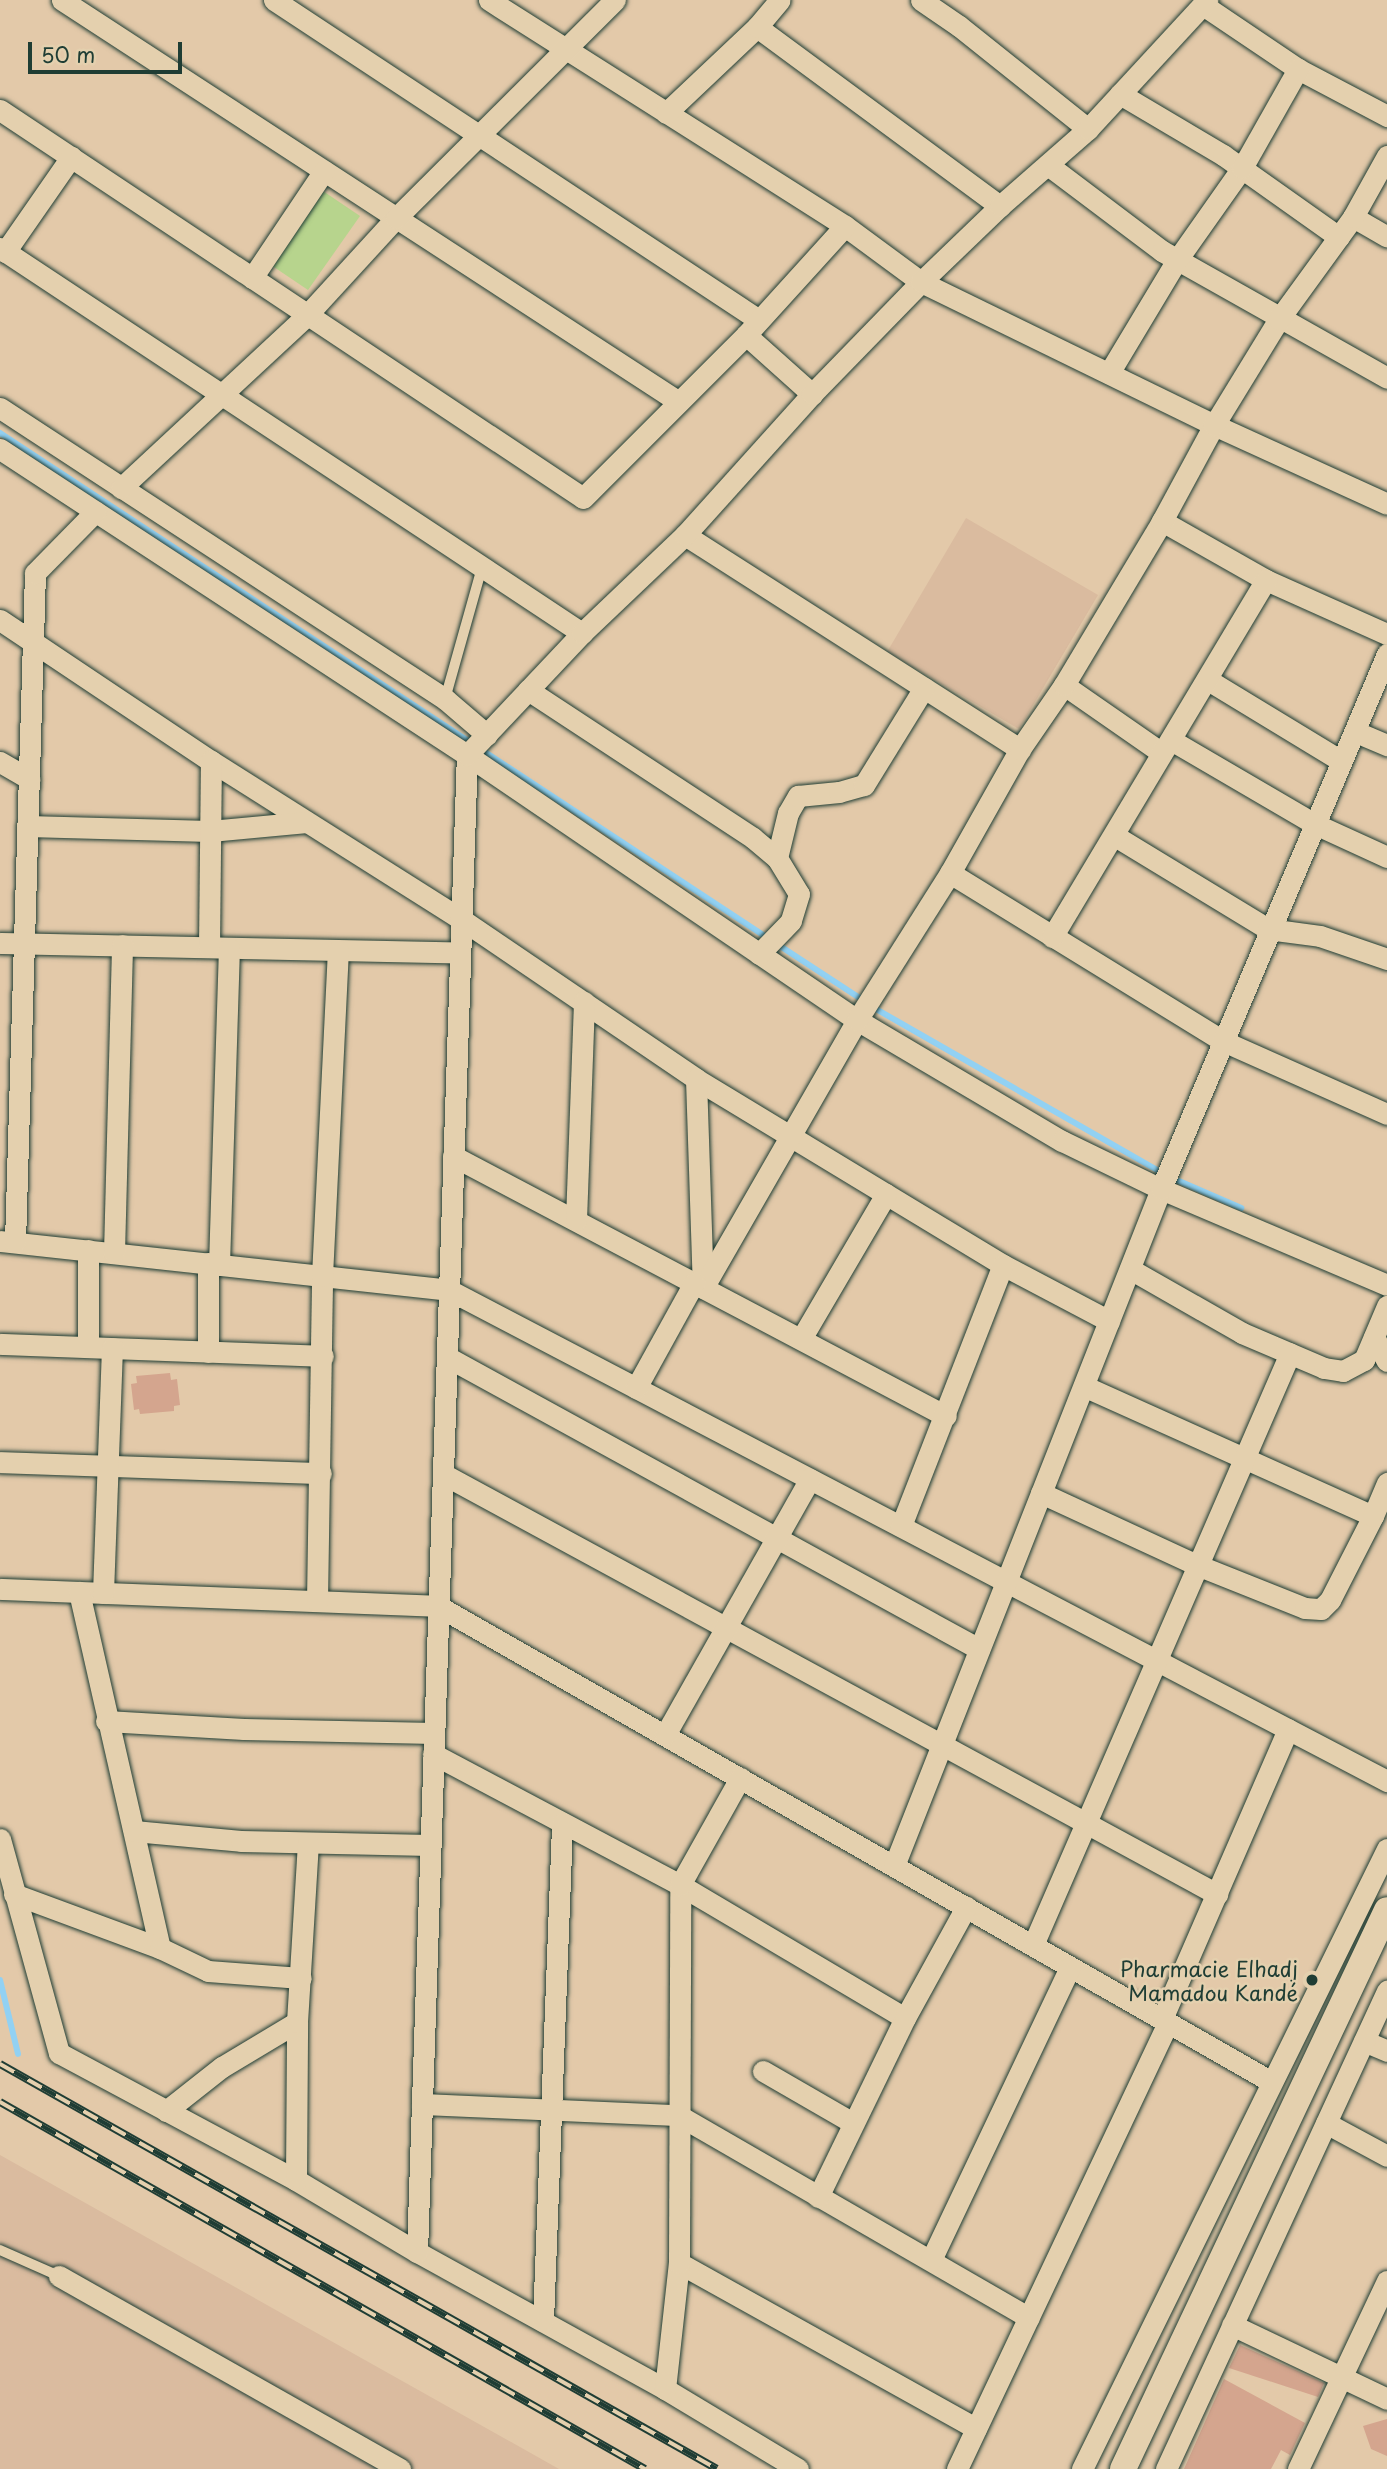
<!DOCTYPE html>
<meta charset="utf-8">
<style>
body{margin:0}
#map{position:relative;width:1387px;height:2469px;overflow:hidden;background:#e3c9a9;font-family:"Playpen Sans",sans-serif}
div>[style]{position:absolute}
.built>*{inset:0;background:#dabb9f}
.green>*{inset:0;background:#b7d48d}
.stream>*{height:6px;margin:-3px;padding:0 3px;transform-origin:3px;border-radius:3px;background:#92d1f3}
.building>*{inset:0;background:#d4a58e}
.roads{filter:drop-shadow(0 0 2px #1f3d34) drop-shadow(0 0 2px #1f3d34)}
.service>*{height:10px;margin:-5px;padding:0 5px;transform-origin:5px;border-radius:5px;background:#e4d0ae}
.minor>*{height:21px;margin:-10.5px;padding:0 10.5px;transform-origin:10.5px;border-radius:10.5px;background:#e4d0ae}
.tertiary>*{height:26px;margin:-13px;padding:0 13px;transform-origin:13px;border-radius:13px;background:#e4d0ae}
.rail>*{height:8px;margin-top:-4px;transform-origin:0;background:repeating-linear-gradient(90deg,#e4d0ae 0 16px,#1f3d34 0 32px);box-sizing:border-box;border-block:2px solid #1f3d34}
.dots>*{width:19px;height:19px;translate:-50% -50%;box-sizing:border-box;border:4px solid #e4d0ae;border-radius:50%}
span{translate:-50% -50%;white-space:nowrap;text-align:center;line-height:1.15;-webkit-text-stroke:5px #e4d0ae;paint-order:stroke}
.poi-label{font-size:21px;color:#1f3d34}
.right{translate:-100% -50%;text-align:right}
.scale{position:absolute;left:28px;top:42px;width:154px;height:32px;box-sizing:border-box;border:4px solid #1f3d34;border-top:0;padding-left:9px;font-size:21px;line-height:24px;white-space:nowrap;color:#1f3d34;-webkit-text-stroke:5px #e4d0ae;paint-order:stroke}
</style>
<div id="map">
<div class="built">
<div style="clip-path:polygon(966px 518px,1098px 595px,1019px 729px,887px 652px)"></div>
<div style="clip-path:polygon(0 2155px,559px 2469px,0 2469px)"></div>
</div>
<div class="green">
<div style="clip-path:polygon(320px 189px,360px 216px,308px 290px,268px 263px)"></div>
</div>
<div class="stream">
<div style="left:0;top:433px;width:913px;rotate:33.34deg"></div>
<div style="left:780px;top:946px;width:97px;rotate:33.2deg"></div>
<div style="left:876px;top:1009px;width:324px;rotate:29.8deg"></div>
<div style="left:1179px;top:1181px;width:68px;rotate:23.5deg"></div>
<div style="left:0;top:1980px;width:76px;rotate:76.3deg"></div>
</div>
<div class="building">
<div style="clip-path:polygon(170px 1373px,171px 1380px,177px 1379px,180px 1405px,174px 1406px,174px 1411px,140px 1414px,139px 1409px,134px 1410px,131px 1384px,137px 1383px,136px 1376px)"></div>
<div style="clip-path:polygon(1240px 2345px,1324px 2383px,1318px 2397px,1229px 2368px)"></div>
<div style="clip-path:polygon(1224px 2379px,1305px 2423px,1290px 2455px,1281px 2450px,1271px 2469px,1184px 2469px)"></div>
<div style="clip-path:polygon(1387px 2419px,1387px 2456px,1371px 2449px,1363px 2426px)"></div>
</div>
<div class="roads">
<div class="service">
<div style="left:445px;top:699px;width:137px;rotate:-74.3deg"></div>
<div style="left:0;top:2250px;width:64px;rotate:23.8deg"></div>
</div>
<div class="minor">
<div style="left:62px;top:0;width:736px;rotate:33.09deg"></div>
<div style="left:274px;top:0;width:581px;rotate:33.42deg"></div>
<div style="left:489px;top:0;width:422px;rotate:32.4deg"></div>
<div style="left:845px;top:226px;width:94px;rotate:36.4deg"></div>
<div style="left:921px;top:282px;width:326px;rotate:26deg"></div>
<div style="left:1214px;top:425px;width:190px;rotate:24.5deg"></div>
<div style="left:921px;top:0;width:46px;rotate:34.4deg"></div>
<div style="left:959px;top:26px;width:165px;rotate:38.6deg"></div>
<div style="left:1203px;top:5px;width:115px;rotate:34deg"></div>
<div style="left:1298px;top:69px;width:101px;rotate:27.8deg"></div>
<div style="left:757px;top:27px;width:302px;rotate:36.4deg"></div>
<div style="left:1120px;top:94px;width:120px;rotate:30.6deg"></div>
<div style="left:1223px;top:155px;width:142px;rotate:35.3deg"></div>
<div style="left:0;top:110px;width:700px;rotate:33.64deg"></div>
<div style="left:583px;top:498px;width:231px;rotate:-45deg"></div>
<div style="left:746px;top:335px;width:147px;rotate:-47.8deg"></div>
<div style="left:666px;top:113px;width:125px;rotate:-43.4deg"></div>
<div style="left:757px;top:27px;width:35px;rotate:-50deg"></div>
<div style="left:1048px;top:165px;width:143px;rotate:37deg"></div>
<div style="left:1162px;top:251px;width:258px;rotate:29.4deg"></div>
<div style="left:1353px;top:217px;width:39px;rotate:30deg"></div>
<div style="left:0;top:248px;width:698px;rotate:33.49deg"></div>
<div style="left:5px;top:252px;width:116px;rotate:-55.2deg"></div>
<div style="left:252px;top:278px;width:129px;rotate:-56.1deg"></div>
<div style="left:746px;top:335px;width:89px;rotate:41.8deg"></div>
<div style="left:1109px;top:373px;width:132px;rotate:-59deg"></div>
<div style="left:1177px;top:260px;width:113px;rotate:-54.8deg"></div>
<div style="left:1242px;top:168px;width:114px;rotate:-60.5deg"></div>
<div style="left:0;top:408px;width:532px;rotate:33.18deg"></div>
<div style="left:445px;top:699px;width:55px;rotate:40.6deg"></div>
<div style="left:0;top:449px;width:558px;rotate:33.23deg"></div>
<div style="left:467px;top:755px;width:472px;rotate:34.2deg"></div>
<div style="left:857px;top:1020px;width:238px;rotate:30.6deg"></div>
<div style="left:1062px;top:1141px;width:110px;rotate:25.9deg"></div>
<div style="left:1161px;top:1189px;width:246px;rotate:23deg"></div>
<div style="left:121px;top:488px;width:254px;rotate:-42.9deg"></div>
<div style="left:307px;top:315px;width:132px;rotate:-47.5deg"></div>
<div style="left:396px;top:218px;width:309px;rotate:-44.9deg"></div>
<div style="left:1162px;top:521px;width:120px;rotate:29.6deg"></div>
<div style="left:1266px;top:580px;width:133px;rotate:24.1deg"></div>
<div style="left:685px;top:535px;width:398px;rotate:32.6deg"></div>
<div style="left:0;top:620px;width:254px;rotate:33.8deg"></div>
<div style="left:211px;top:761px;width:296px;rotate:32.3deg"></div>
<div style="left:461px;top:919px;width:284px;rotate:34.2deg"></div>
<div style="left:696px;top:1079px;width:359px;rotate:31.2deg"></div>
<div style="left:1003px;top:1265px;width:120px;rotate:27.8deg"></div>
<div style="left:1208px;top:680px;width:156px;rotate:31.3deg"></div>
<div style="left:1064px;top:685px;width:119px;rotate:34.8deg"></div>
<div style="left:528px;top:690px;width:269px;rotate:33.3deg"></div>
<div style="left:753px;top:838px;width:31px;rotate:40deg"></div>
<div style="left:777px;top:858px;width:42px;rotate:58.6deg"></div>
<div style="left:799px;top:894px;width:28px;rotate:107deg"></div>
<div style="left:791px;top:921px;width:46px;rotate:134.1deg"></div>
<div style="left:1356px;top:732px;width:34px;rotate:23deg"></div>
<div style="left:1171px;top:740px;width:167px;rotate:30.3deg"></div>
<div style="left:1315px;top:824px;width:79px;rotate:24.6deg"></div>
<div style="left:0;top:762px;width:34px;rotate:30deg"></div>
<div style="left:27px;top:826px;width:183px;rotate:1.6deg"></div>
<div style="left:210px;top:831px;width:97px;rotate:-5.3deg"></div>
<div style="left:1115px;top:836px;width:179px;rotate:31.3deg"></div>
<div style="left:1268px;top:929px;width:52px;rotate:7.7deg"></div>
<div style="left:1320px;top:936px;width:71px;rotate:18.9deg"></div>
<div style="left:777px;top:858px;width:46px;rotate:-76.3deg"></div>
<div style="left:788px;top:813px;width:20px;rotate:-60deg"></div>
<div style="left:798px;top:796px;width:41px;rotate:-5.6deg"></div>
<div style="left:839px;top:792px;width:26px;rotate:-16deg"></div>
<div style="left:864px;top:785px;width:114px;rotate:-58.3deg"></div>
<div style="left:950px;top:873px;width:321px;rotate:31.6deg"></div>
<div style="left:1223px;top:1041px;width:180px;rotate:24deg"></div>
<div style="left:1052px;top:937px;width:416px;rotate:-59.1deg"></div>
<div style="left:0;top:943px;width:460px;rotate:1.2deg"></div>
<div style="left:209px;top:947px;width:186px;rotate:-89.4deg"></div>
<div style="left:696px;top:1079px;width:208px;rotate:88.1deg"></div>
<div style="left:453px;top:1156px;width:557px;rotate:27.81deg"></div>
<div style="left:576px;top:1220px;width:218px;rotate:-87.9deg"></div>
<div style="left:0;top:1241px;width:452px;rotate:6.2deg"></div>
<div style="left:449px;top:1290px;width:1059px;rotate:27.63deg"></div>
<div style="left:15px;top:1242px;width:669px;rotate:-88.29deg"></div>
<div style="left:35px;top:573px;width:86px;rotate:-45.5deg"></div>
<div style="left:114px;top:1253px;width:308px;rotate:-88.5deg"></div>
<div style="left:208px;top:1263px;width:89px;rotate:90deg"></div>
<div style="left:219px;top:1265px;width:317px;rotate:-88.2deg"></div>
<div style="left:1130px;top:1269px;width:129px;rotate:29.7deg"></div>
<div style="left:1242px;top:1333px;width:89px;rotate:23.1deg"></div>
<div style="left:1324px;top:1368px;width:19px;rotate:9deg"></div>
<div style="left:1343px;top:1371px;width:24px;rotate:-28deg"></div>
<div style="left:1364px;top:1360px;width:59px;rotate:-66.9deg"></div>
<div style="left:703px;top:1288px;width:309px;rotate:-60.1deg"></div>
<div style="left:857px;top:1020px;width:174px;rotate:-57.7deg"></div>
<div style="left:950px;top:873px;width:142px;rotate:-60.6deg"></div>
<div style="left:1020px;top:749px;width:78px;rotate:-55.5deg"></div>
<div style="left:1064px;top:685px;width:191px;rotate:-59.1deg"></div>
<div style="left:1162px;top:521px;width:109px;rotate:-61.6deg"></div>
<div style="left:1214px;top:425px;width:124px;rotate:-58.5deg"></div>
<div style="left:1279px;top:319px;width:126px;rotate:-54deg"></div>
<div style="left:1353px;top:217px;width:70px;rotate:-60.9deg"></div>
<div style="left:1374px;top:1337px;width:27px;rotate:62deg"></div>
<div style="left:801px;top:1339px;width:168px;rotate:-59.6deg"></div>
<div style="left:0;top:1344px;width:323px;rotate:2.1deg"></div>
<div style="left:88px;top:1347px;width:97px;rotate:-90deg"></div>
<div style="left:447px;top:1357px;width:607px;rotate:28.76deg"></div>
<div style="left:636px;top:1388px;width:120px;rotate:-61.1deg"></div>
<div style="left:0;top:1462px;width:321px;rotate:2deg"></div>
<div style="left:443px;top:1474px;width:881px;rotate:28.49deg"></div>
<div style="left:1041px;top:1493px;width:172px;rotate:24.8deg"></div>
<div style="left:1197px;top:1565px;width:116px;rotate:21.7deg"></div>
<div style="left:1305px;top:1608px;width:16px;rotate:4deg"></div>
<div style="left:1321px;top:1609px;width:13px;rotate:-45deg"></div>
<div style="left:1330px;top:1600px;width:94px;rotate:-62.9deg"></div>
<div style="left:1373px;top:1516px;width:317px;rotate:-155.8deg"></div>
<div style="left:1373px;top:1516px;width:36px;rotate:-67deg"></div>
<div style="left:901px;top:1526px;width:280px;rotate:-68.7deg"></div>
<div style="left:0;top:1589px;width:438px;rotate:2.2deg"></div>
<div style="left:438px;top:1606px;width:960px;rotate:29.72deg"></div>
<div style="left:79px;top:1592px;width:365px;rotate:77.2deg"></div>
<div style="left:103px;top:1593px;width:245px;rotate:-87.9deg"></div>
<div style="left:317px;top:1601px;width:325px;rotate:-89.1deg"></div>
<div style="left:322px;top:1276px;width:326px;rotate:-87.2deg"></div>
<div style="left:106px;top:1721px;width:138px;rotate:3.3deg"></div>
<div style="left:244px;top:1729px;width:190px;rotate:1.2deg"></div>
<div style="left:665px;top:1735px;width:294px;rotate:-60.5deg"></div>
<div style="left:433px;top:1754px;width:280px;rotate:27.9deg"></div>
<div style="left:680px;top:1885px;width:261px;rotate:30.6deg"></div>
<div style="left:134px;top:1831px;width:107px;rotate:5.3deg"></div>
<div style="left:241px;top:1841px;width:189px;rotate:1.2deg"></div>
<div style="left:0;top:1839px;width:222px;rotate:74.6deg"></div>
<div style="left:59px;top:2053px;width:269px;rotate:28.2deg"></div>
<div style="left:296px;top:2180px;width:141px;rotate:30.8deg"></div>
<div style="left:417px;top:2252px;width:283px;rotate:28.9deg"></div>
<div style="left:665px;top:2389px;width:155px;rotate:31deg"></div>
<div style="left:894px;top:1866px;width:728px;rotate:-68.48deg"></div>
<div style="left:1161px;top:1189px;width:581px;rotate:-67.1deg"></div>
<div style="left:14px;top:1894px;width:156px;rotate:20.3deg"></div>
<div style="left:160px;top:1948px;width:53px;rotate:25.6deg"></div>
<div style="left:208px;top:1971px;width:93px;rotate:4.3deg"></div>
<div style="left:1033px;top:1945px;width:645px;rotate:-66.53deg"></div>
<div style="left:1162px;top:2019px;width:316px;rotate:-66.5deg"></div>
<div style="left:1364px;top:2041px;width:25px;rotate:23deg"></div>
<div style="left:763px;top:2071px;width:104px;rotate:30deg"></div>
<div style="left:422px;top:2104px;width:256px;rotate:2.5deg"></div>
<div style="left:678px;top:2115px;width:405px;rotate:30deg"></div>
<div style="left:166px;top:2111px;width:71px;rotate:-38.2deg"></div>
<div style="left:222px;top:2067px;width:87px;rotate:-31deg"></div>
<div style="left:1326px;top:2123px;width:69px;rotate:28.4deg"></div>
<div style="left:296px;top:2180px;width:158px;rotate:-89.6deg"></div>
<div style="left:297px;top:2022px;width:179px;rotate:-86.5deg"></div>
<div style="left:818px;top:2197px;width:199px;rotate:-64.1deg"></div>
<div style="left:905px;top:2018px;width:127px;rotate:-61.2deg"></div>
<div style="left:417px;top:2252px;width:1498px;rotate:-88.09deg"></div>
<div style="left:467px;top:755px;width:168px;rotate:-46.7deg"></div>
<div style="left:582px;top:633px;width:142px;rotate:-43.6deg"></div>
<div style="left:685px;top:535px;width:190px;rotate:-48deg"></div>
<div style="left:812px;top:394px;width:156px;rotate:-45.8deg"></div>
<div style="left:921px;top:282px;width:110px;rotate:-43.9deg"></div>
<div style="left:1000px;top:206px;width:117px;rotate:-41.2deg"></div>
<div style="left:1088px;top:129px;width:176px;rotate:-47.3deg"></div>
<div style="left:931px;top:2260px;width:324px;rotate:-64.6deg"></div>
<div style="left:679px;top:2263px;width:340px;rotate:29.1deg"></div>
<div style="left:59px;top:2276px;width:392px;rotate:29.5deg"></div>
<div style="left:543px;top:2321px;width:498px;rotate:-87.8deg"></div>
<div style="left:1232px;top:2325px;width:172px;rotate:25.5deg"></div>
<div style="left:665px;top:2389px;width:127px;rotate:-83.7deg"></div>
<div style="left:679px;top:2263px;width:378px;rotate:-89.8deg"></div>
<div style="left:680px;top:1885px;width:123px;rotate:-60.7deg"></div>
<div style="left:957px;top:2469px;width:493px;rotate:-64.7deg"></div>
<div style="left:1082px;top:2469px;width:691px;rotate:-63.81deg"></div>
<div style="left:1166px;top:2469px;width:527px;rotate:-65.19deg"></div>
<div style="left:1298px;top:2469px;width:208px;rotate:-64.7deg"></div>
</div>
<div class="tertiary">
<div style="left:1123px;top:2469px;width:618px;rotate:-64.72deg"></div>
</div>
</div>
<div class="rail">
<div style="left:0;top:2064px;width:823px;rotate:29.46deg"></div>
<div style="left:0;top:2102px;width:742px;rotate:29.64deg"></div>
</div>
<div class="dots">
<div style="left:1312px;top:1980px;background:#1f3d34"></div>
</div>
<div class="poi-label">
<span class="right" style="left:1298px;top:1980px">Pharmacie Elhadj<br>Mamadou Kandé</span>
</div>
<div class="scale">50 m</div>
</div>
